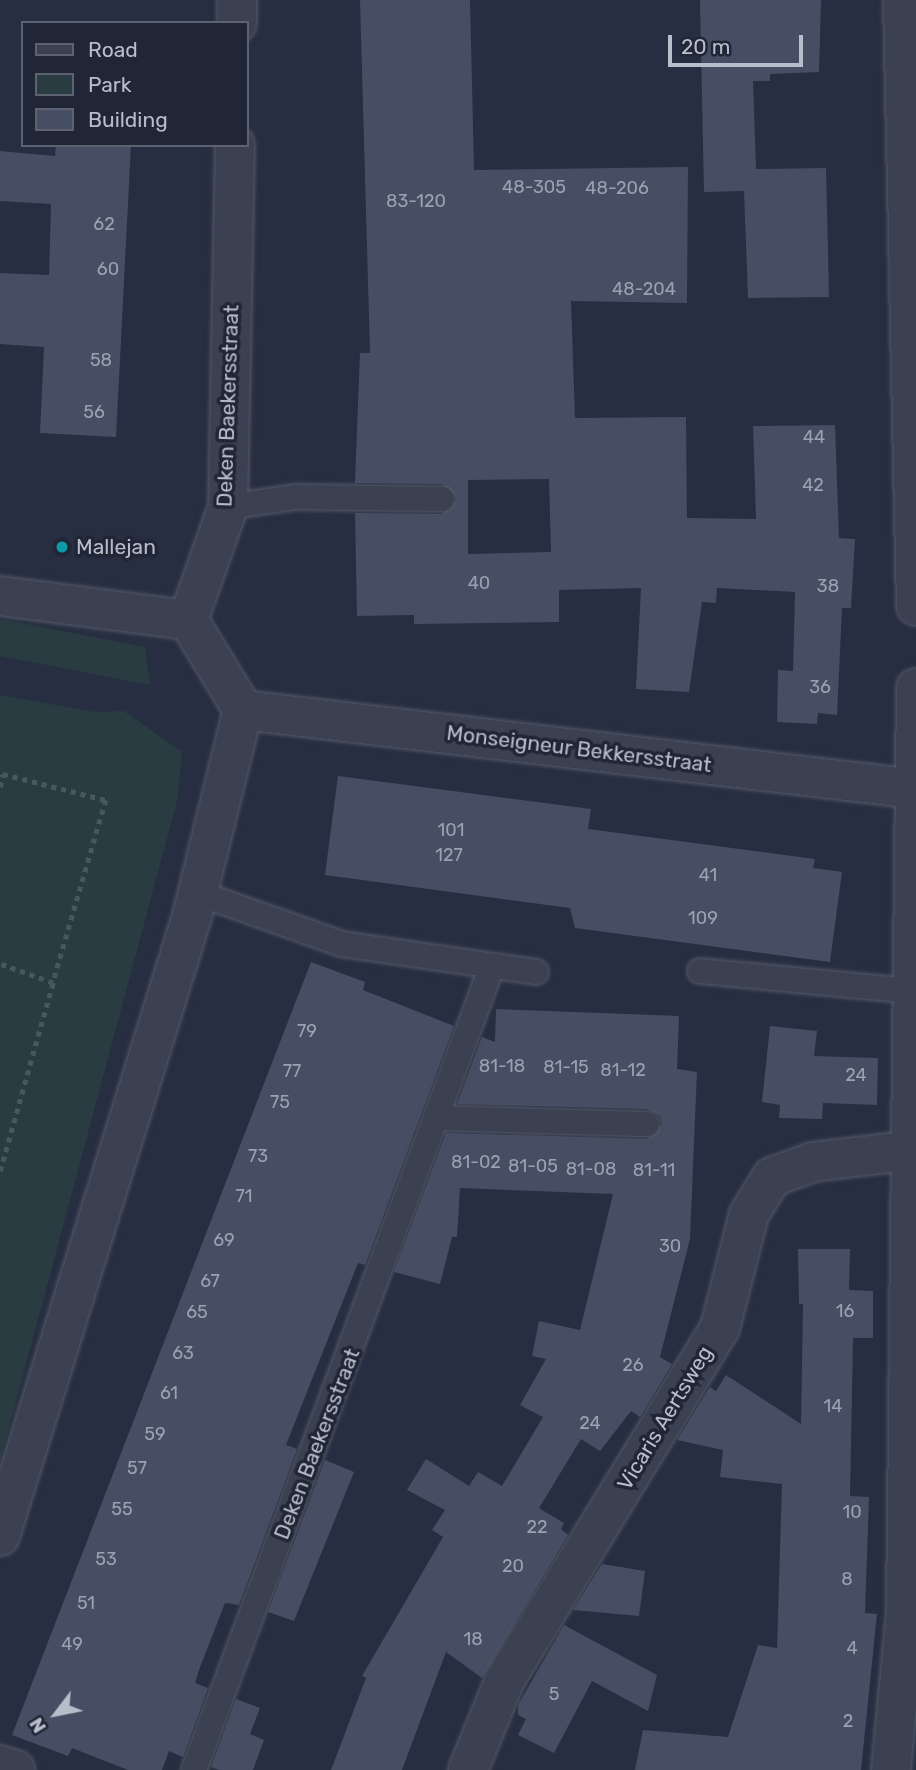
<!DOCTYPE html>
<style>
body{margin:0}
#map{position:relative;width:916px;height:1770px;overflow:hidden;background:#272e41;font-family:Rubik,sans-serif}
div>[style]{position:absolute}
.green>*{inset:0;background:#293c42}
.building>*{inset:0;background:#464e63}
.path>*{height:4.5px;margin-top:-2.25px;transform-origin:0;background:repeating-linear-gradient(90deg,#47595f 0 5px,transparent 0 10px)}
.roads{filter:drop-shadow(0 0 2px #535968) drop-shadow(0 0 2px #535968)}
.lane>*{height:24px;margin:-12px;padding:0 12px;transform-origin:12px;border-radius:12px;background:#3b4151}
.street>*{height:38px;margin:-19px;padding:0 19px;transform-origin:19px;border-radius:19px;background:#3b4151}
.dots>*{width:19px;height:19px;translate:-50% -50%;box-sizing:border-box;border:4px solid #202636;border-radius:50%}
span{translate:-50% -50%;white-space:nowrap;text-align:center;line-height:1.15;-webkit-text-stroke:7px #202636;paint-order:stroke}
.number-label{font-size:18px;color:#9ca1b1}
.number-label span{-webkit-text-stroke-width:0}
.street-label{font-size:21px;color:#b8bdcb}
.poi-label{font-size:21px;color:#b8bdcb}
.left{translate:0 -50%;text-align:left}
.legend{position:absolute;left:21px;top:21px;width:228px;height:126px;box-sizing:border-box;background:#202636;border:2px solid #5d6272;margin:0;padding:9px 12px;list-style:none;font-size:21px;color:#b8bdcb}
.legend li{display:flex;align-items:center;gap:14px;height:35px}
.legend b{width:35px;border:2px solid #5d6272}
.north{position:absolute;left:21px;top:1679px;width:70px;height:70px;-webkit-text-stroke:5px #202636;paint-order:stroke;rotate:238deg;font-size:19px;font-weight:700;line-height:28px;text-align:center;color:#b8bdcb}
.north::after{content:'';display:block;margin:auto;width:24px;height:32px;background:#b8bdcb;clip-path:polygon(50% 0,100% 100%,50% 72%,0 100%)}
.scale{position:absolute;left:668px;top:35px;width:135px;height:32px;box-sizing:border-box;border:4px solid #b8bdcb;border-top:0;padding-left:9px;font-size:21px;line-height:24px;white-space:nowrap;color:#b8bdcb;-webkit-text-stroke:5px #202636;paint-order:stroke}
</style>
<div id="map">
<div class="green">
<div style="clip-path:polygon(0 619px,145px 647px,150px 685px,0 656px)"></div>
<div style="clip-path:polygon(0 695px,95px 712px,124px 711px,182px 752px,177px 801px,0 1461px)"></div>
</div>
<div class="building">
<div style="clip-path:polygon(evenodd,360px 0,470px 0,474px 170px,688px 167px,687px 303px,571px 301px,575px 418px,686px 417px,687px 518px,756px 519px,753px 426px,835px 425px,839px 538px,855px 539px,851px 608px,842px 608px,837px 715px,818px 713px,817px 724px,777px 722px,778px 670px,793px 671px,795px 592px,717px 588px,716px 603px,702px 602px,689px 692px,636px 689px,641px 588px,559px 590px,559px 622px,414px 624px,414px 615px,357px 616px,355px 513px,442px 514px,457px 499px,442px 484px,355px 483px,360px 353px,370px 353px,360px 0,549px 479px,551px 552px,468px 554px,468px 480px,549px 479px)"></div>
<div style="clip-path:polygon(700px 0,821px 0,819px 72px,770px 74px,770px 81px,753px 81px,756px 169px,826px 168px,829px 297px,748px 298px,744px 191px,704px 192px)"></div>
<div style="clip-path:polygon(56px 145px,131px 145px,116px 437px,40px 433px,44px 347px,0 344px,0 273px,49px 275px,51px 204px,0 201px,0 151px,55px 156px)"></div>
<div style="clip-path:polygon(338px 776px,591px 809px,588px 829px,815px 859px,813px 868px,842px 872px,830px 962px,575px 928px,570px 908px,325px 875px)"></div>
<div style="clip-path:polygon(311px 962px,365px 982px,363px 990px,454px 1026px,365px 1265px,358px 1263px,286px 1445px,297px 1449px,239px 1605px,225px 1603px,199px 1670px,195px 1683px,208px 1688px,183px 1757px,169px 1751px,162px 1770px,128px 1770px,72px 1748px,68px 1756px,12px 1735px)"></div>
<div style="clip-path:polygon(496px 1009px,679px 1016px,677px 1069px,697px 1072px,690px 1239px,660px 1357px,672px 1364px,640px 1417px,631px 1411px,600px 1451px,581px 1439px,539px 1508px,564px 1523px,561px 1529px,568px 1535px,482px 1678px,446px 1652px,402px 1770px,331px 1770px,366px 1678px,362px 1676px,443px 1537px,432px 1530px,445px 1510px,407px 1490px,426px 1459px,469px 1486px,478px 1472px,502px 1486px,543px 1417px,520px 1405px,546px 1359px,532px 1356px,539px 1321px,580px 1330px,613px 1194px,460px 1188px,457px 1237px,452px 1237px,440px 1284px,394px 1272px,446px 1133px,647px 1139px,662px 1125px,660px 1116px,647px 1109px,457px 1104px,482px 1037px,495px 1042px)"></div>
<div style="clip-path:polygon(770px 1026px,817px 1031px,814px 1056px,878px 1058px,877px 1105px,823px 1103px,822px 1119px,779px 1118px,780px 1105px,762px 1102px)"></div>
<div style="clip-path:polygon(798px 1249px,850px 1249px,849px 1290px,873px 1291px,873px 1338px,853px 1338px,850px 1496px,869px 1497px,865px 1613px,877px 1614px,861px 1770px,635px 1770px,643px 1730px,728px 1737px,758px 1645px,777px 1648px,782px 1484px,720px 1477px,723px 1450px,677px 1440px,710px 1387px,716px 1391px,726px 1375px,801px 1424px,803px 1304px,799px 1304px)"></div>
<div style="clip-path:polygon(325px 1460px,354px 1472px,294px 1621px,268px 1612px)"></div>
<div style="clip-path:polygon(602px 1564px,645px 1571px,639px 1616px,573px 1610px)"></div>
<div style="clip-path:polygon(564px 1625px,657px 1675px,648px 1711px,592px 1681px,554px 1753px,518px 1735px,526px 1719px,518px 1715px,518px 1705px)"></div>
<div style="clip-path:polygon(236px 1699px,260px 1708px,250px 1734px,264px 1740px,253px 1770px,219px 1770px,211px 1767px)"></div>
</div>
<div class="path">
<div style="left:0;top:787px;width:13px;rotate:-77deg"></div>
<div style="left:3px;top:774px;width:106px;rotate:14.2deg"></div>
<div style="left:106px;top:800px;width:191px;rotate:106.2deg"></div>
<div style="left:53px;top:983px;width:56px;rotate:-160.3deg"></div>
<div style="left:0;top:1171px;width:195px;rotate:-74.3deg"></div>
</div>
<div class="roads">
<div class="lane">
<div style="left:228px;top:507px;width:69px;rotate:-8.4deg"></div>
<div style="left:296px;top:497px;width:146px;rotate:0.8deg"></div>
<div style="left:198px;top:893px;width:153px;rotate:19.5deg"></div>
<div style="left:342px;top:944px;width:196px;rotate:8.2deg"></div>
<div style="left:700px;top:971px;width:212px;rotate:5.4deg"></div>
<div style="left:440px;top:1118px;width:207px;rotate:1.7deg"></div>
<div style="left:194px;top:1770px;width:857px;rotate:-69.66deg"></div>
</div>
<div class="street">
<div style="left:903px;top:0;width:606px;rotate:88.77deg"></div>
<div style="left:237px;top:23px;width:23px;rotate:-90deg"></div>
<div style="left:0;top:596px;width:190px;rotate:7.3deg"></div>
<div style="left:243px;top:710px;width:677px;rotate:6.7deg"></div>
<div style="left:0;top:1536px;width:649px;rotate:-72.79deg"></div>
<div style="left:192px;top:916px;width:212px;rotate:-76.1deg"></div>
<div style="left:243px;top:710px;width:105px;rotate:-121.4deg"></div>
<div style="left:188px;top:620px;width:120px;rotate:-70.5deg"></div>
<div style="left:228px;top:507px;width:362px;rotate:-88.9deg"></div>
<div style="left:0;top:1765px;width:16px;rotate:18deg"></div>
<div style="left:468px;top:1770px;width:97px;rotate:-67.7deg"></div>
<div style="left:505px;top:1680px;width:412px;rotate:-58.6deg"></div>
<div style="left:720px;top:1328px;width:118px;rotate:-75.7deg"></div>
<div style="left:749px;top:1214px;width:44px;rotate:-58.1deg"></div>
<div style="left:772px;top:1177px;width:44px;rotate:-20.1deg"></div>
<div style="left:813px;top:1162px;width:95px;rotate:-6.7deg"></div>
<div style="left:891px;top:1770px;width:161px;rotate:-84.6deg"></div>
<div style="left:906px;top:1610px;width:922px;rotate:-89.38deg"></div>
</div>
</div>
<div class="dots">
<div style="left:62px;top:547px;background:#0f9aa8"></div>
</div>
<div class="number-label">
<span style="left:534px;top:187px">48-305</span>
<span style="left:617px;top:188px">48-206</span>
<span style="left:416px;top:201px">83-120</span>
<span style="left:104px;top:224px">62</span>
<span style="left:108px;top:269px">60</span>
<span style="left:644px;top:289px">48-204</span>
<span style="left:101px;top:360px">58</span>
<span style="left:94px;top:412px">56</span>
<span style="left:814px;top:437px">44</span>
<span style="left:813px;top:485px">42</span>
<span style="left:479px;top:583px">40</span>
<span style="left:828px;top:586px">38</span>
<span style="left:820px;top:687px">36</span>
<span style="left:451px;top:830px">101</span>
<span style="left:449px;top:855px">127</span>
<span style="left:708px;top:875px">41</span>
<span style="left:703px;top:918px">109</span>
<span style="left:307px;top:1031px">79</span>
<span style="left:502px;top:1066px">81-18</span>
<span style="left:566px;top:1067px">81-15</span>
<span style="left:623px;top:1070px">81-12</span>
<span style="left:292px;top:1071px">77</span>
<span style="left:856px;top:1075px">24</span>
<span style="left:280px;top:1102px">75</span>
<span style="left:258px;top:1156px">73</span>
<span style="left:476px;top:1162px">81-02</span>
<span style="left:533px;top:1166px">81-05</span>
<span style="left:591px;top:1169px">81-08</span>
<span style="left:654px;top:1170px">81-11</span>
<span style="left:244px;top:1196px">71</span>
<span style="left:224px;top:1240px">69</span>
<span style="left:670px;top:1246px">30</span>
<span style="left:210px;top:1281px">67</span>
<span style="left:845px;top:1311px">16</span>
<span style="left:197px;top:1312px">65</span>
<span style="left:183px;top:1353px">63</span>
<span style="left:633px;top:1365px">26</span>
<span style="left:169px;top:1393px">61</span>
<span style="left:833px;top:1406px">14</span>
<span style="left:590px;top:1423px">24</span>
<span style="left:155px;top:1434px">59</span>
<span style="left:137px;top:1468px">57</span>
<span style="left:122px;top:1509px">55</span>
<span style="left:852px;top:1512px">10</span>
<span style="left:537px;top:1527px">22</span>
<span style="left:106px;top:1559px">53</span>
<span style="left:513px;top:1566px">20</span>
<span style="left:847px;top:1579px">8</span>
<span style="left:86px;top:1603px">51</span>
<span style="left:473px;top:1639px">18</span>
<span style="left:72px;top:1644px">49</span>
<span style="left:852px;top:1648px">4</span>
<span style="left:554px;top:1694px">5</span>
<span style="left:848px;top:1721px">2</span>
</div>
<div class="street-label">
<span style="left:228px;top:406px;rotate:-88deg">Deken Baekersstraat</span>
<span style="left:579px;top:749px;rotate:7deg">Monseigneur Bekkersstraat</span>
<span style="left:665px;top:1418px;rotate:-59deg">Vicaris Aertsweg</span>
<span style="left:317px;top:1444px;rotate:-69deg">Deken Baekersstraat</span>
</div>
<div class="poi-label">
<span class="left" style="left:76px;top:547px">Mallejan</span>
</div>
<ul class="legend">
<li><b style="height:9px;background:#3b4151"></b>Road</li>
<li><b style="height:19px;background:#293c42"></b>Park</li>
<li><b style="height:19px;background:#464e63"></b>Building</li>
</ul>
<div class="north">N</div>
<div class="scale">20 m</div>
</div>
